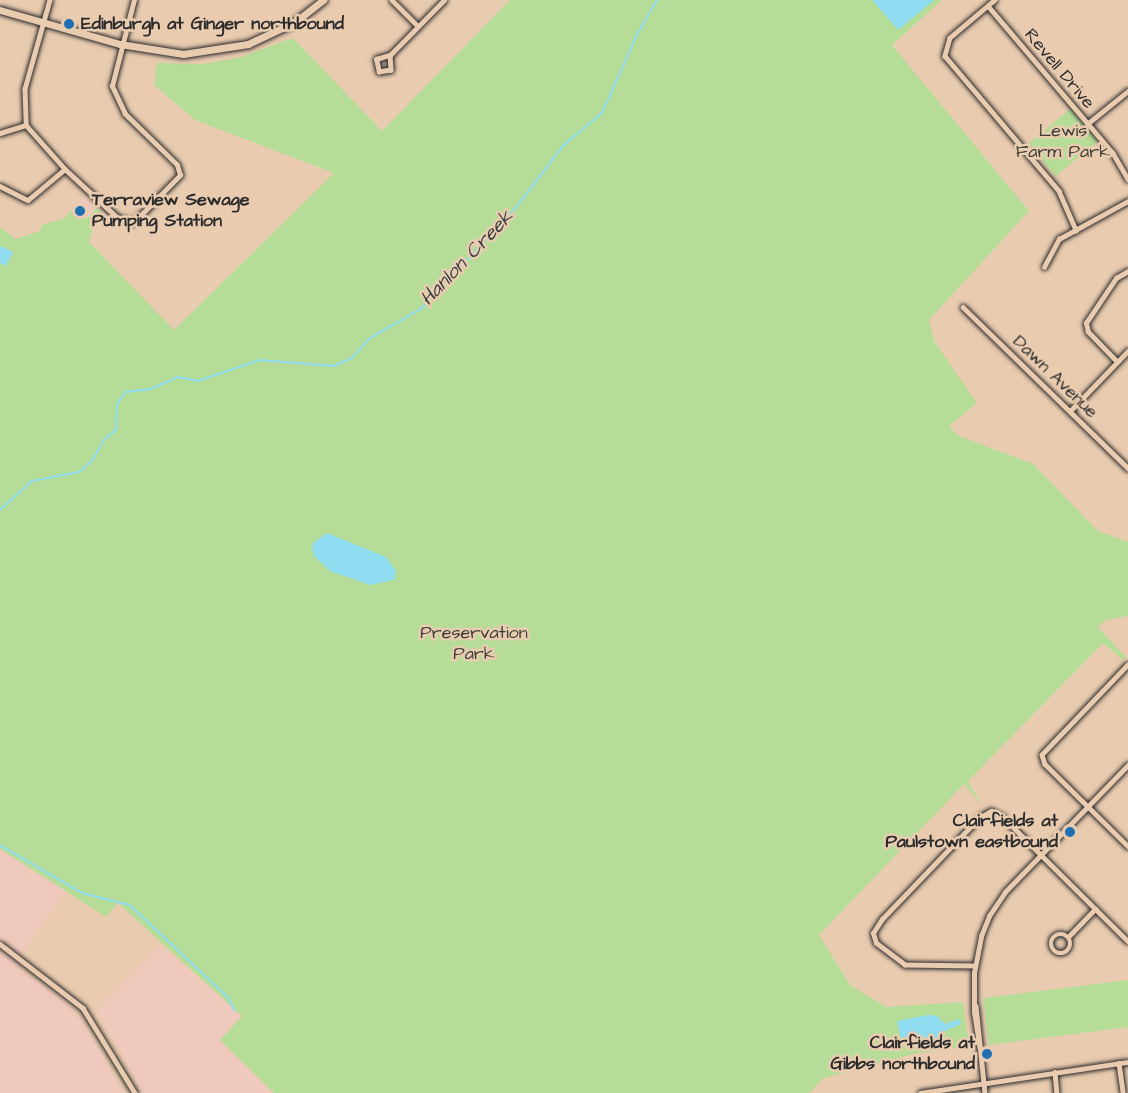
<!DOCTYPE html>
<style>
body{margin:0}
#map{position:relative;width:1128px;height:1093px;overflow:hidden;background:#e9ccb0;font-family:"Architects Daughter",sans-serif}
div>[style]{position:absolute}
.built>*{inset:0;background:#efc9bb}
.green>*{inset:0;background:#b6dd98}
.water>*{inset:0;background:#8fdbef}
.stream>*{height:1.5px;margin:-0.75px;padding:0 0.75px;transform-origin:0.75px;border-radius:0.75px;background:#8fdbef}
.roads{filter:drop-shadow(0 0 2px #2b2b2b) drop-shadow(0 0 2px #2b2b2b)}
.minor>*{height:4.5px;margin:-2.25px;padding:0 2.25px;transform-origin:2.25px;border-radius:2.25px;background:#e9ccb0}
.minor>.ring{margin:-2.25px;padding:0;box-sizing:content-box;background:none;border:4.5px solid #e9ccb0;border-radius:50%}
.secondary>*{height:7px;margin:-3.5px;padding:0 3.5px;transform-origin:3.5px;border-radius:3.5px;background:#e9ccb0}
.dots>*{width:16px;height:16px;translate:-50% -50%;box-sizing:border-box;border:3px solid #e9ccb0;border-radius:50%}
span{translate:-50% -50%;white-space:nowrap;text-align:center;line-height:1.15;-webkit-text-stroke:5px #e9ccb0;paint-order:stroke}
.poi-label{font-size:18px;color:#2b2b2b;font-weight:700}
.left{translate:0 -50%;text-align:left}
.right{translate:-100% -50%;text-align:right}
.street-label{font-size:18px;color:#2b2b2b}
.park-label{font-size:18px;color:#393d36}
.water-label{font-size:20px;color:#353d3f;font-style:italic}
</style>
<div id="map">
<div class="built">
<div style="clip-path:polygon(85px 197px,97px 208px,86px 219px,74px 208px)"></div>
<div style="clip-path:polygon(0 849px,66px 891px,14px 964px,75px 1009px,125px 1093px,0 1093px)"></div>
<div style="clip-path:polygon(160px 945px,242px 1016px,220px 1041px,274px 1093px,143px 1093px,97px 1010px)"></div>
</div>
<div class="green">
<div style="clip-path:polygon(510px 0,942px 0,892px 45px,1029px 211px,929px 320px,934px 341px,977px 403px,949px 426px,959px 436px,1033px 464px,1098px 531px,1128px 542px,1128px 616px,1106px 620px,1098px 627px,1126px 657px,1123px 660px,1103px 643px,968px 781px,982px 805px,964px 784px,819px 935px,850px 985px,886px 1007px,963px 1002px,969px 1046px,913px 1054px,850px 1071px,822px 1079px,810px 1093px,274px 1093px,220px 1040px,242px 1016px,118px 903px,106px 917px,0 849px,0 228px,16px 239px,40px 231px,42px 225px,63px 219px,74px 208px,86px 219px,97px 208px,105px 215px,94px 225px,89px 242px,174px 330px,334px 173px,195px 120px,154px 85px,157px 63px,203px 64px,241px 57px,293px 38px,382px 131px)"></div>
<div style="clip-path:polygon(1070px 109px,1098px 141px,1056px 176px,1028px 144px)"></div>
<div style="clip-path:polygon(1128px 980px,1128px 1027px,989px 1045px,983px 998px)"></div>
</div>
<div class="water">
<div style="clip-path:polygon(872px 0,934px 0,898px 30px)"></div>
<div style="clip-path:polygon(0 246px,13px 252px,6px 266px,0 263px)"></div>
<div style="clip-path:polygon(327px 533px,386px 557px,396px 571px,394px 580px,370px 585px,330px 571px,314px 556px,312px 544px)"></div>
<div style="clip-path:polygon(928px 1015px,937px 1016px,945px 1024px,959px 1019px,961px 1024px,945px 1031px,938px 1040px,902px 1044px,897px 1021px)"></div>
</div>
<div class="stream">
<div style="left:0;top:510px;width:43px;rotate:-42.2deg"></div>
<div style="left:32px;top:481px;width:48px;rotate:-10.8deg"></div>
<div style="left:79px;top:472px;width:17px;rotate:-40deg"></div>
<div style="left:92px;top:461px;width:24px;rotate:-60deg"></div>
<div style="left:104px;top:440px;width:16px;rotate:-40deg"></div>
<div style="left:116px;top:430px;width:26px;rotate:-88deg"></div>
<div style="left:117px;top:404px;width:15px;rotate:-53deg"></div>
<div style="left:126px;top:392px;width:25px;rotate:-7deg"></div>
<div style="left:151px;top:389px;width:30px;rotate:-24deg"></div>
<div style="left:178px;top:377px;width:20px;rotate:11deg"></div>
<div style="left:198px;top:381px;width:65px;rotate:-18.7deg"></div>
<div style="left:260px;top:360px;width:74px;rotate:4.6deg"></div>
<div style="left:334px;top:366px;width:20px;rotate:-24deg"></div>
<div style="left:352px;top:358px;width:25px;rotate:-48deg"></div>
<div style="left:369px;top:339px;width:60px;rotate:-30deg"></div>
<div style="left:421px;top:309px;width:137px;rotate:-46.8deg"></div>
<div style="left:515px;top:209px;width:81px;rotate:-52.6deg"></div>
<div style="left:564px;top:145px;width:50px;rotate:-40.1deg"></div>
<div style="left:602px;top:113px;width:88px;rotate:-65.8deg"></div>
<div style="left:638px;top:33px;width:38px;rotate:-60deg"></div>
<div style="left:0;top:845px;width:95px;rotate:30.3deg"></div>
<div style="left:82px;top:893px;width:49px;rotate:14deg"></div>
<div style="left:130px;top:905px;width:134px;rotate:43.2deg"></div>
<div style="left:228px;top:997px;width:15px;rotate:62deg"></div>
</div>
<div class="roads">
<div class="minor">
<div style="left:50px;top:0;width:92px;rotate:105.7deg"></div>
<div style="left:25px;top:89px;width:36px;rotate:88deg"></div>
<div style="left:26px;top:125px;width:59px;rotate:48.4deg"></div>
<div style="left:65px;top:169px;width:72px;rotate:42.8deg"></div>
<div style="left:118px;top:218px;width:16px;rotate:14deg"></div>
<div style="left:134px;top:222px;width:66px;rotate:-45.6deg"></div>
<div style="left:180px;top:175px;width:10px;rotate:-107deg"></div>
<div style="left:177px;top:165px;width:73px;rotate:-135.6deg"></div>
<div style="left:125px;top:114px;width:31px;rotate:-115deg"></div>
<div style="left:112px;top:86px;width:89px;rotate:-75.7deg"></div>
<div style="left:392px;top:0;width:37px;rotate:45deg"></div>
<div style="left:995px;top:0;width:59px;rotate:139.8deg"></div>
<div style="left:950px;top:38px;width:19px;rotate:106deg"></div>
<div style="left:945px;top:56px;width:177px;rotate:49.8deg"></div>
<div style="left:1059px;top:191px;width:43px;rotate:66.4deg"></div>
<div style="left:989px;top:7px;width:192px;rotate:49.7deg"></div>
<div style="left:1113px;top:153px;width:30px;rotate:60deg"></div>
<div style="left:390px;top:55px;width:15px;rotate:86deg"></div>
<div style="left:391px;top:70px;width:12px;rotate:171deg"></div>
<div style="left:379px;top:72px;width:13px;rotate:-103deg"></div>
<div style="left:376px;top:59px;width:15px;rotate:-16deg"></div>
<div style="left:390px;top:55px;width:77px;rotate:-45.5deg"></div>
<div style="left:1087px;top:124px;width:53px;rotate:-38.8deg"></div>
<div style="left:0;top:133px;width:27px;rotate:-17deg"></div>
<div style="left:0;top:186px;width:31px;rotate:27deg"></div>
<div style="left:28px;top:200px;width:48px;rotate:-40deg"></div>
<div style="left:1044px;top:267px;width:32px;rotate:-62deg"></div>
<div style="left:1059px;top:239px;width:79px;rotate:-28.8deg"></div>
<div style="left:963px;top:307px;width:231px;rotate:44.3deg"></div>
<div style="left:1117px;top:362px;width:42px;rotate:-134deg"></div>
<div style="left:1088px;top:332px;width:9px;rotate:-103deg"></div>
<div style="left:1086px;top:323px;width:54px;rotate:-56.3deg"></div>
<div style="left:1116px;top:278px;width:14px;rotate:-30deg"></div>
<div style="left:1071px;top:410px;width:82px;rotate:-46deg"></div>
<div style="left:1128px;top:665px;width:124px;rotate:133.7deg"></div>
<div style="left:1042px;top:755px;width:9px;rotate:72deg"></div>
<div style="left:1045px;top:764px;width:117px;rotate:44.7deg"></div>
<div class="ring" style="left:1051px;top:934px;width:15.5px;height:15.5px"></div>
<div style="left:1068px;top:937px;width:39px;rotate:-46deg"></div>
<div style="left:0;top:944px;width:105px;rotate:37.6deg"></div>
<div style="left:83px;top:1008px;width:100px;rotate:58.5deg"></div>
<div style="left:974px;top:966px;width:69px;rotate:-179.2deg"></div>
<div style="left:905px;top:965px;width:36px;rotate:-143deg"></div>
<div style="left:876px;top:943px;width:10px;rotate:-107deg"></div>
<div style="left:873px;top:933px;width:17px;rotate:-57deg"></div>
<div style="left:882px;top:919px;width:140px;rotate:-46.2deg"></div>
<div style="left:979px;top:818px;width:14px;rotate:-30deg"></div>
<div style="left:991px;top:811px;width:13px;rotate:27deg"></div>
<div style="left:1003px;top:817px;width:176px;rotate:44.8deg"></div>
<div style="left:976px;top:1006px;width:87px;rotate:84.1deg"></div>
<div style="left:980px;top:1050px;width:37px;rotate:-99deg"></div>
<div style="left:974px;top:1013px;width:40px;rotate:-90deg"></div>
<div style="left:974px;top:973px;width:38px;rotate:-79deg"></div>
<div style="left:981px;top:936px;width:22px;rotate:-68deg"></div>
<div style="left:989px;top:916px;width:29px;rotate:-56deg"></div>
<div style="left:1005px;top:892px;width:177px;rotate:-45.9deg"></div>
<div style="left:1119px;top:1063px;width:30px;rotate:82deg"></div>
<div style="left:1055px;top:1072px;width:21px;rotate:85deg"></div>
<div style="left:920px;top:1093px;width:210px;rotate:-8.5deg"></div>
</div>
<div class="secondary">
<div style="left:0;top:10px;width:125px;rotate:15.8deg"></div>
<div style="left:120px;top:44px;width:64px;rotate:9deg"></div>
<div style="left:183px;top:54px;width:66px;rotate:-8.7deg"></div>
<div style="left:248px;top:44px;width:52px;rotate:-25.1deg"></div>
<div style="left:295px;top:22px;width:36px;rotate:-38deg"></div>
</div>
</div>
<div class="dots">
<div style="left:69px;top:24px;background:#1f6fb2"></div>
<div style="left:80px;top:211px;background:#1f6fb2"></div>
<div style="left:1070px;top:832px;background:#1f6fb2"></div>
<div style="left:987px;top:1054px;background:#1f6fb2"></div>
</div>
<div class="poi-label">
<span class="left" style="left:81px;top:24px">Edinburgh at Ginger northbound</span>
<span class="left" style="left:92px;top:211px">Terraview Sewage<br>Pumping Station</span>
<span class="right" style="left:1058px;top:832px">Clairfields at<br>Paulstown eastbound</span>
<span class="right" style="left:975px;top:1054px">Clairfields at<br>Gibbs northbound</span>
</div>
<div class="street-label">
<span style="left:1059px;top:69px;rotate:50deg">Revell Drive</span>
<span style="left:1055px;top:377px;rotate:44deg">Dawn Avenue</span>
</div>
<div class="park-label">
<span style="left:1063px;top:142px">Lewis<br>Farm Park</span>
<span style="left:474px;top:644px">Preservation<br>Park</span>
</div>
<div class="water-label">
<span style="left:467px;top:258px;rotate:-46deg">Hanlon Creek</span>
</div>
</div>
